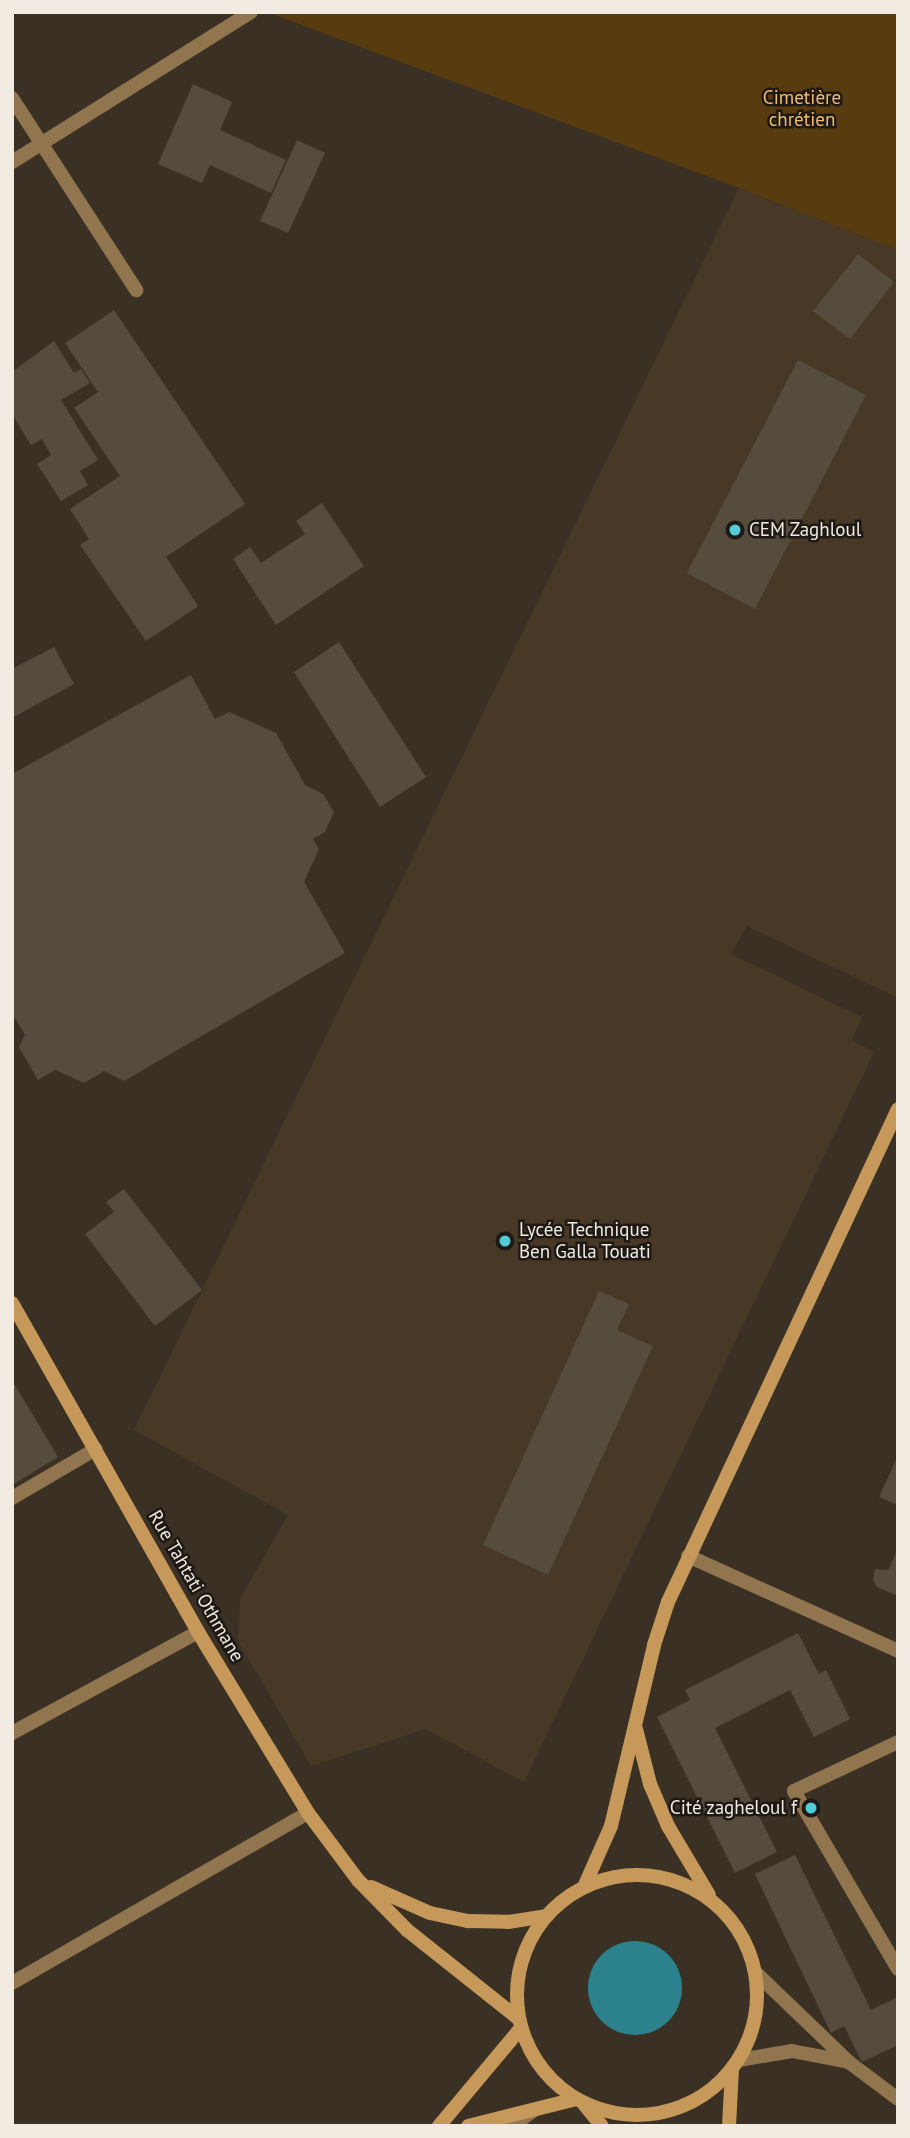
<!DOCTYPE html>
<meta charset="utf-8">
<style>
body{margin:0}
#map{position:relative;width:910px;height:2138px;overflow:hidden;background:#3a3124;font-family:"PT Sans",sans-serif}
div>[style]{position:absolute}
.built>*{inset:0;background:#473926}
.green>*{inset:0;background:#583c0f}
.water>*{inset:0;background:#2b828c}
.round{border-radius:50%}
.building>*{inset:0;background:#564c3e}
.service>*{height:14px;margin:-7px;padding:0 7px;transform-origin:7px;border-radius:7px;background:#91754f}
.minor>*{height:14px;margin:-7px;padding:0 7px;transform-origin:7px;border-radius:7px;background:#91754f}
.secondary>*{height:14px;margin:-7px;padding:0 7px;transform-origin:7px;border-radius:7px;background:#c6995b}
.secondary>.ring{margin:-7px;padding:0;box-sizing:content-box;background:none;border:14px solid #c6995b;border-radius:50%}
.dots>*{width:19px;height:19px;translate:-50% -50%;box-sizing:border-box;border:4px solid #1e1914;border-radius:50%}
span{translate:-50% -50%;white-space:nowrap;text-align:center;line-height:1.15;-webkit-text-stroke:5px #1e1914;paint-order:stroke}
.park-label{font-size:19px;color:#f1bc71}
.poi-label{font-size:19px;color:#f1ebe2}
.left{translate:0 -50%;text-align:left}
.right{translate:-100% -50%;text-align:right}
.street-label{font-size:19px;color:#f1ebe2}
.frame{position:absolute;inset:0;border:14px solid #f1ebe2;pointer-events:none}
</style>
<div id="map">
<div class="built">
<div style="clip-path:polygon(739px 188px,898px 250px,898px 998px,747px 926px,731px 954px,862px 1017px,852px 1040px,874px 1052px,524px 1782px,426px 1729px,311px 1766px,238px 1641px,240px 1599px,288px 1515px,134px 1430px)"></div>
</div>
<div class="green">
<div style="clip-path:polygon(267px 12px,898px 12px,898px 250px,739px 188px)"></div>
</div>
<div class="water">
<div class="round" style="left:588px;top:1941px;width:94px;height:94px"></div>
</div>
<div class="building">
<div style="clip-path:polygon(193px 84px,232px 102px,220px 130px,286px 160px,271px 193px,210px 165px,202px 183px,158px 164px)"></div>
<div style="clip-path:polygon(297px 140px,325px 153px,288px 233px,260px 221px)"></div>
<div style="clip-path:polygon(858px 254px,894px 282px,850px 339px,813px 311px)"></div>
<div style="clip-path:polygon(114px 310px,245px 504px,166px 557px,198px 606px,146px 641px,80px 545px,89px 539px,70px 509px,120px 476px,74px 408px,98px 392px,65px 343px)"></div>
<div style="clip-path:polygon(54px 341px,74px 373px,81px 369px,90px 383px,61px 400px,98px 460px,80px 471px,88px 485px,61px 501px,37px 464px,51px 455px,42px 439px,31px 445px,12px 414px,12px 372px)"></div>
<div style="clip-path:polygon(798px 360px,866px 395px,755px 609px,687px 573px)"></div>
<div style="clip-path:polygon(322px 503px,364px 566px,276px 625px,233px 559px,250px 547px,261px 563px,305px 534px,296px 521px)"></div>
<div style="clip-path:polygon(339px 642px,426px 777px,380px 807px,294px 672px)"></div>
<div style="clip-path:polygon(54px 647px,74px 684px,12px 718px,12px 669px)"></div>
<div style="clip-path:polygon(191px 675px,215px 719px,229px 712px,276px 733px,305px 785px,323px 794px,334px 812px,325px 832px,313px 839px,319px 849px,304px 882px,345px 953px,124px 1081px,104px 1071px,84px 1083px,55px 1070px,38px 1080px,19px 1047px,25px 1035px,12px 1013px,12px 774px)"></div>
<div style="clip-path:polygon(124px 1189px,202px 1290px,155px 1326px,85px 1234px,114px 1212px,106px 1202px)"></div>
<div style="clip-path:polygon(599px 1291px,629px 1304px,617px 1330px,653px 1346px,548px 1575px,483px 1545px)"></div>
<div style="clip-path:polygon(12px 1380px,58px 1457px,12px 1485px)"></div>
<div style="clip-path:polygon(898px 1456px,898px 1505px,879px 1497px)"></div>
<div style="clip-path:polygon(898px 1549px,898px 1596px,877px 1587px,873px 1580px,875px 1569px,888px 1570px)"></div>
<div style="clip-path:polygon(798px 1633px,819px 1674px,826px 1670px,850px 1719px,814px 1737px,790px 1690px,715px 1728px,777px 1852px,735px 1873px,657px 1717px,690px 1700px,685px 1690px)"></div>
<div style="clip-path:polygon(795px 1855px,871px 2010px,898px 1997px,898px 2045px,862px 2062px,844px 2026px,831px 2033px,755px 1874px)"></div>
</div>
<div class="service">
<div style="left:898px;top:1742px;width:115px;rotate:154.8deg"></div>
<div style="left:794px;top:1791px;width:206px;rotate:59.7deg"></div>
</div>
<div class="minor">
<div style="left:12px;top:98px;width:229px;rotate:57.1deg"></div>
<div style="left:12px;top:162px;width:282px;rotate:-32.1deg"></div>
<div style="left:12px;top:1498px;width:97px;rotate:-30.3deg"></div>
<div style="left:688px;top:1556px;width:230px;rotate:24.3deg"></div>
<div style="left:12px;top:1733px;width:212px;rotate:-28.5deg"></div>
<div style="left:756px;top:1973px;width:130px;rotate:43.8deg"></div>
<div style="left:850px;top:2063px;width:60px;rotate:36.9deg"></div>
<div style="left:12px;top:1983px;width:341px;rotate:-29.9deg"></div>
<div style="left:739px;top:2060px;width:54px;rotate:-9.6deg"></div>
<div style="left:792px;top:2051px;width:58px;rotate:10.9deg"></div>
<div style="left:512px;top:2126px;width:26px;rotate:-36deg"></div>
</div>
<div class="secondary">
<div style="left:12px;top:1303px;width:378px;rotate:60.5deg"></div>
<div style="left:198px;top:1632px;width:212px;rotate:58.7deg"></div>
<div style="left:308px;top:1813px;width:84px;rotate:53.3deg"></div>
<div style="left:358px;top:1880px;width:70px;rotate:45.6deg"></div>
<div style="left:407px;top:1930px;width:143px;rotate:38.5deg"></div>
<div style="left:636px;top:1729px;width:57px;rotate:75.7deg"></div>
<div style="left:650px;top:1784px;width:46px;rotate:66.8deg"></div>
<div style="left:668px;top:1826px;width:80px;rotate:59.3deg"></div>
<div class="ring" style="left:517px;top:1875px;width:226px;height:226px"></div>
<div style="left:371px;top:1887px;width:64px;rotate:23.8deg"></div>
<div style="left:430px;top:1913px;width:40px;rotate:12deg"></div>
<div style="left:469px;top:1921px;width:39px;rotate:1deg"></div>
<div style="left:508px;top:1922px;width:38px;rotate:-9deg"></div>
<div style="left:584px;top:1887px;width:67px;rotate:-66.1deg"></div>
<div style="left:611px;top:1826px;width:186px;rotate:-76.6deg"></div>
<div style="left:654px;top:1645px;width:45px;rotate:-72deg"></div>
<div style="left:668px;top:1602px;width:544px;rotate:-64.99deg"></div>
<div style="left:584px;top:2104px;width:28px;rotate:51deg"></div>
<div style="left:439px;top:2126px;width:128px;rotate:-50.1deg"></div>
<div style="left:468px;top:2126px;width:111px;rotate:-14deg"></div>
<div style="left:729px;top:2126px;width:57px;rotate:-87deg"></div>
</div>
<div class="dots">
<div style="left:735px;top:530px;background:#52cbd9"></div>
<div style="left:505px;top:1241px;background:#52cbd9"></div>
<div style="left:811px;top:1808px;background:#52cbd9"></div>
</div>
<div class="park-label">
<span style="left:802px;top:109px">Cimetière<br>chrétien</span>
</div>
<div class="poi-label">
<span class="left" style="left:749px;top:530px">CEM Zaghloul</span>
<span class="left" style="left:519px;top:1241px">Lycée Technique<br>Ben Galla Touati</span>
<span class="right" style="left:797px;top:1808px">Cité zagheloul f</span>
</div>
<div class="street-label">
<span style="left:196px;top:1586px;rotate:60deg">Rue Tahtati Othmane</span>
</div>
<div class="frame"></div>
</div>
